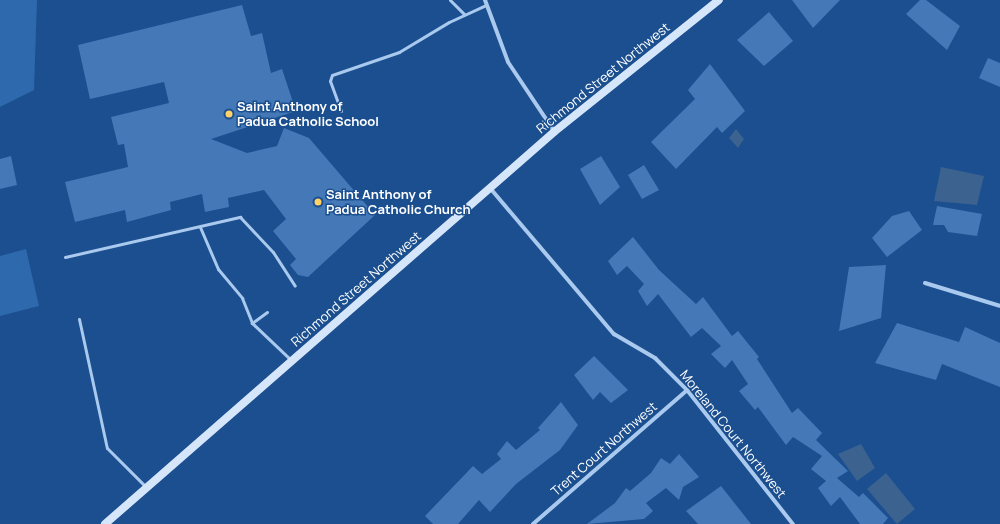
<!DOCTYPE html>
<style>
body{margin:0}
#map{position:relative;width:1000px;height:524px;overflow:hidden;background:#1b4f8f;font-family:Manrope,sans-serif}
div>[style]{position:absolute}
.green>*{inset:0;background:#2e69ad}
.water>*{inset:0;background:#3c6290}
.building>*{inset:0;background:#4478b7}
.lane>*{height:3px;margin:-1.5px;padding:0 1.5px;transform-origin:1.5px;border-radius:1.5px;background:#a9c9ee}
.street>*{height:4px;margin:-2px;padding:0 2px;transform-origin:2px;border-radius:2px;background:#a9c9ee}
.secondary>*{height:8px;margin:-4px;padding:0 4px;transform-origin:4px;border-radius:4px;background:#d6e6fa}
.dots>*{width:11px;height:11px;translate:-50% -50%;box-sizing:border-box;border:2px solid #1b4f8f;border-radius:50%}
span{translate:-50% -50%;white-space:nowrap;text-align:center;line-height:1.15;-webkit-text-stroke:3px #1b4f8f;paint-order:stroke}
.street-label{font-size:13px;color:#fff}
.poi-label{font-size:13px;color:#fff;font-weight:700}
.left{translate:0 -50%;text-align:left}
</style>
<div id="map">
<div class="green">
<div style="clip-path:polygon(0 0,37px 0,34px 90px,0 107px)"></div>
<div style="clip-path:polygon(26px 249px,39px 306px,0 316px,0 256px)"></div>
</div>
<div class="water">
<div style="clip-path:polygon(736px 129px,744px 139px,738px 148px,729px 138px)"></div>
<div style="clip-path:polygon(941px 167px,984px 176px,977px 205px,934px 201px)"></div>
<div style="clip-path:polygon(861px 444px,875px 468px,857px 481px,838px 454px)"></div>
<div style="clip-path:polygon(886px 473px,915px 509px,897px 524px,867px 489px)"></div>
</div>
<div class="building">
<div style="clip-path:polygon(792px 0,840px 0,813px 28px)"></div>
<div style="clip-path:polygon(920px 0,926px 0,960px 26px,947px 50px,906px 14px)"></div>
<div style="clip-path:polygon(242px 5px,251px 36px,262px 33px,271px 73px,282px 69px,296px 111px,211px 139px,247px 153px,277px 146px,284px 128px,309px 138px,375px 215px,308px 277px,298px 275px,290px 265px,296px 259px,273px 231px,286px 219px,264px 190px,228px 198px,229px 207px,205px 212px,202px 194px,170px 202px,171px 210px,127px 222px,125px 210px,75px 222px,65px 182px,128px 167px,124px 144px,118px 145px,111px 117px,169px 103px,164px 82px,90px 99px,78px 45px)"></div>
<div style="clip-path:polygon(769px 12px,793px 41px,764px 66px,737px 40px)"></div>
<div style="clip-path:polygon(988px 58px,1000px 63px,1000px 87px,979px 78px)"></div>
<div style="clip-path:polygon(710px 64px,745px 111px,722px 133px,717px 127px,676px 169px,651px 142px,695px 99px,688px 90px)"></div>
<div style="clip-path:polygon(11px 156px,17px 185px,0 189px,0 159px)"></div>
<div style="clip-path:polygon(601px 156px,620px 187px,600px 205px,580px 169px)"></div>
<div style="clip-path:polygon(644px 165px,659px 190px,642px 199px,628px 175px)"></div>
<div style="clip-path:polygon(937px 206px,982px 214px,977px 236px,948px 232px,944px 225px,933px 225px)"></div>
<div style="clip-path:polygon(909px 211px,922px 230px,887px 257px,872px 238px,892px 216px)"></div>
<div style="clip-path:polygon(633px 237px,659px 270px,696px 304px,703px 297px,732px 336px,738px 331px,759px 357px,757px 359px,792px 413px,798px 408px,822px 433px,816px 440px,848px 471px,837px 478px,859px 497px,863px 493px,888px 518px,883px 524px,860px 524px,840px 497px,831px 506px,818px 488px,826px 481px,811px 469px,822px 456px,793px 437px,786px 445px,758px 407px,755px 410px,739px 391px,748px 384px,732px 360px,725px 368px,711px 354px,721px 346px,702px 328px,691px 337px,658px 294px,647px 306px,638px 291px,644px 284px,627px 266px,617px 275px,608px 261px)"></div>
<div style="clip-path:polygon(886px 265px,881px 318px,839px 331px,849px 267px)"></div>
<div style="clip-path:polygon(897px 323px,959px 342px,965px 327px,1000px 343px,1000px 387px,942px 364px,936px 380px,875px 363px)"></div>
<div style="clip-path:polygon(594px 356px,628px 390px,611px 403px,600px 392px,593px 400px,574px 375px)"></div>
<div style="clip-path:polygon(561px 402px,578px 425px,560px 450px,516px 484px,490px 512px,479px 500px,458px 524px,433px 524px,425px 516px,473px 466px,482px 474px,501px 459px,497px 454px,507px 441px,516px 450px,540px 430px,538px 428px)"></div>
<div style="clip-path:polygon(679px 454px,699px 477px,683px 487px,679px 500px,666px 488px,646px 503px,653px 511px,644px 519px,587px 524px,615px 503px,626px 488px,630px 491px,651px 473px,661px 458px,670px 464px)"></div>
<div style="clip-path:polygon(721px 486px,751px 524px,698px 524px,686px 511px)"></div>
</div>
<div class="lane">
<div style="left:450px;top:0;width:20px;rotate:45deg"></div>
<div style="left:341px;top:111px;width:32px;rotate:-110deg"></div>
<div style="left:330px;top:81px;width:6px;rotate:-72deg"></div>
<div style="left:332px;top:75px;width:71px;rotate:-18.9deg"></div>
<div style="left:399px;top:52px;width:58px;rotate:-31deg"></div>
<div style="left:449px;top:22px;width:41px;rotate:-24.7deg"></div>
<div style="left:200px;top:227px;width:46px;rotate:66.8deg"></div>
<div style="left:218px;top:269px;width:38px;rotate:50deg"></div>
<div style="left:242px;top:298px;width:27px;rotate:68deg"></div>
<div style="left:65px;top:257px;width:180px;rotate:-12.9deg"></div>
<div style="left:240px;top:217px;width:48px;rotate:46.7deg"></div>
<div style="left:273px;top:252px;width:40px;rotate:57.1deg"></div>
<div style="left:267px;top:312px;width:19px;rotate:144deg"></div>
<div style="left:252px;top:323px;width:55px;rotate:43.5deg"></div>
<div style="left:79px;top:319px;width:132px;rotate:77.8deg"></div>
<div style="left:107px;top:448px;width:55px;rotate:45deg"></div>
</div>
<div class="street">
<div style="left:485px;top:0;width:66px;rotate:69.6deg"></div>
<div style="left:508px;top:62px;width:83px;rotate:56.3deg"></div>
<div style="left:490px;top:188px;width:192px;rotate:49.7deg"></div>
<div style="left:614px;top:334px;width:48px;rotate:30.3deg"></div>
<div style="left:655px;top:358px;width:45px;rotate:45deg"></div>
<div style="left:687px;top:390px;width:171px;rotate:51.7deg"></div>
<div style="left:925px;top:283px;width:78px;rotate:17deg"></div>
<div style="left:533px;top:524px;width:204px;rotate:-41deg"></div>
</div>
<div class="secondary">
<div style="left:105px;top:524px;width:596px;rotate:-41.12deg"></div>
<div style="left:554px;top:132px;width:211px;rotate:-38.7deg"></div>
</div>
<div class="dots">
<div style="left:229px;top:114px;background:#ffd166"></div>
<div style="left:318px;top:202px;background:#ffd166"></div>
</div>
<div class="street-label">
<span style="left:603px;top:78px;rotate:-39deg">Richmond Street Northwest</span>
<span style="left:356px;top:289px;rotate:-41deg">Richmond Street Northwest</span>
<span style="left:733px;top:434px;rotate:51deg">Moreland Court Northwest</span>
<span style="left:604px;top:449px;rotate:-41deg">Trent Court Northwest</span>
</div>
<div class="poi-label">
<span class="left" style="left:237px;top:114px">Saint Anthony of<br>Padua Catholic School</span>
<span class="left" style="left:326px;top:202px">Saint Anthony of<br>Padua Catholic Church</span>
</div>
</div>
